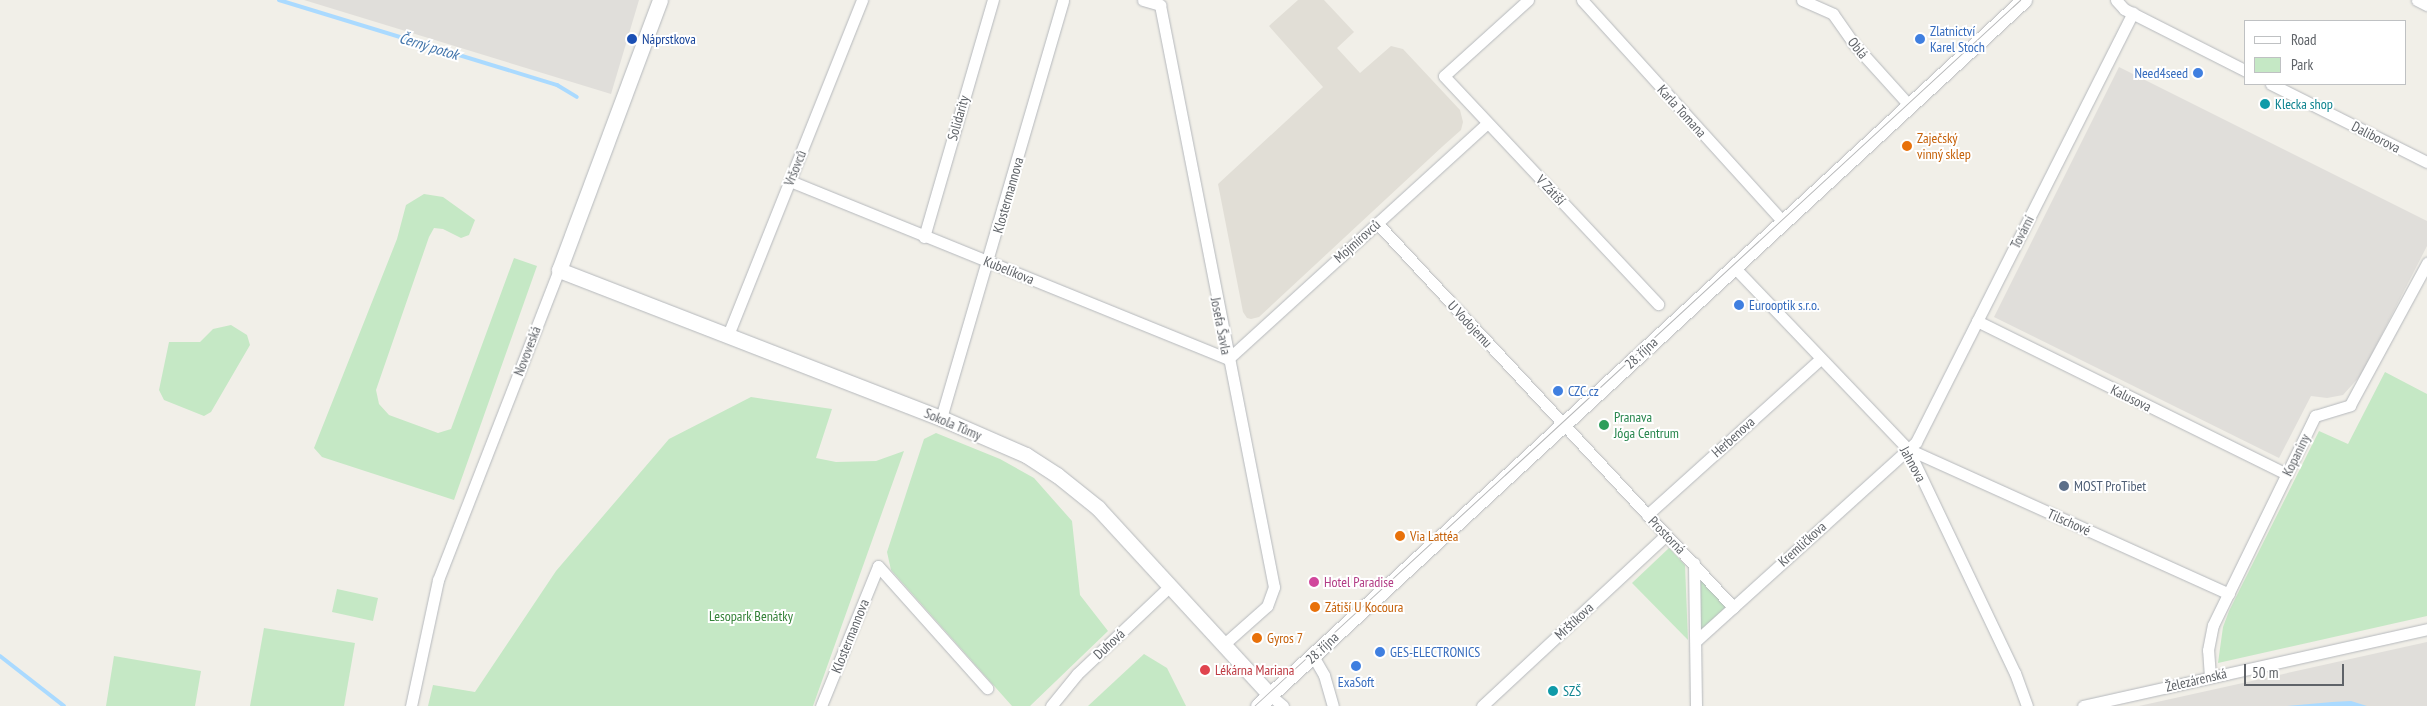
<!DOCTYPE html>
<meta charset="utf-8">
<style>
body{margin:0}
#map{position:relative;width:2427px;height:706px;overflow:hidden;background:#f1efe8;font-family:"PT Sans Narrow",sans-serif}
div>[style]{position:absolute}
.industrial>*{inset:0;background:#e0deda}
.education>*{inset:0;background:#e1ded6}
.green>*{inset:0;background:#c5e8c5}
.water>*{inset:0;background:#aadaff}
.stream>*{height:4px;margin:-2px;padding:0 2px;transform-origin:2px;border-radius:2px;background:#aadaff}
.roads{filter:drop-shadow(0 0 1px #b5b8bc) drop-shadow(0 0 1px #b5b8bc)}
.street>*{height:11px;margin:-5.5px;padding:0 5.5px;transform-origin:5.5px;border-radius:5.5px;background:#fff}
.secondary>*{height:15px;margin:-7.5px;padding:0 7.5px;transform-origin:7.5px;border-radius:7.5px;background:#fff}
.tram>*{height:1px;margin:-0.5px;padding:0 0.5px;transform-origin:0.5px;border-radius:0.5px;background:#b6b7b8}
.dots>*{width:14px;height:14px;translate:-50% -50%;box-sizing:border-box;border:2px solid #fff;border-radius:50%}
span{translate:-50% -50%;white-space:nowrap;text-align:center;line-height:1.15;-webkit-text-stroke:4px #fff;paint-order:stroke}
.shop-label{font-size:14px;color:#366cbe}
.left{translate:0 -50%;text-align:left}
.right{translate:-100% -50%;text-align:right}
.transit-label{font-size:14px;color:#164399}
.street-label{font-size:14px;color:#5f6368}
.culture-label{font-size:14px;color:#0d838f}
.food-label{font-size:14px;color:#c56008}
.leisure-label{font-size:14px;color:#27864d}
.service-label{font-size:14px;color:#4e5e75}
.hotel-label{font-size:14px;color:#b23c85}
.park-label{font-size:14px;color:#348238}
.health-label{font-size:14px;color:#be3a42}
.water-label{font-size:15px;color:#4174aa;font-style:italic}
.legend{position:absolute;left:2244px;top:20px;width:162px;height:65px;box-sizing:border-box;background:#fff;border:1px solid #bfc1c3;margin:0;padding:6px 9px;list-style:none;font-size:15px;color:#5f6368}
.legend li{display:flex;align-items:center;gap:10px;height:25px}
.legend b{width:25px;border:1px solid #bfc1c3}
.scale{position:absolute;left:2244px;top:664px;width:100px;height:22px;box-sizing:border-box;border:2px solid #5f6368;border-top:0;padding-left:6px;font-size:15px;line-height:18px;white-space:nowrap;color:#5f6368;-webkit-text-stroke:4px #fff;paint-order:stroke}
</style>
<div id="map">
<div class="industrial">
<div style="clip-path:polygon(304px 0,639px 0,611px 94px)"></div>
<div style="clip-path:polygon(2119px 67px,2427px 221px,2427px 246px,2361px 375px,2343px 395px,2327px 398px,2311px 396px,2279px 458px,1994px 317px)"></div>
<div style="clip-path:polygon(2427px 642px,2427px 706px,2139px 706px)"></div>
</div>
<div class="education">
<div style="clip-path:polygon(1298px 0,1324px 0,1354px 32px,1337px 48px,1360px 73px,1391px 46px,1403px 49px,1460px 110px,1463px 122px,1461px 130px,1443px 146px,1259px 317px,1251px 319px,1247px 318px,1243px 312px,1218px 184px,1323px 87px,1269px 26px)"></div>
</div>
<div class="green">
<div style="clip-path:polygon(424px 194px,443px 197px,475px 220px,469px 235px,461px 238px,443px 229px,434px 228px,429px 237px,376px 390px,379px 404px,389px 415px,438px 433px,451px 429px,514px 258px,537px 266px,454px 500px,322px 457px,314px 448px,397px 239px,406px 205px)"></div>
<div style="clip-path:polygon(231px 325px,247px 335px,250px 345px,211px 412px,204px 416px,164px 400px,159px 390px,169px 342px,200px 342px,213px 329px)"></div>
<div style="clip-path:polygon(2385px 372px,2427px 394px,2427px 616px,2218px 663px,2223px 627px,2229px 611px,2319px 431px,2348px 444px)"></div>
<div style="clip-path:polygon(751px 397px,832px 409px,816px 458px,836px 462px,876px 461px,904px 451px,813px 706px,428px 706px,433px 685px,475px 692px,556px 571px,669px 439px)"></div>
<div style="clip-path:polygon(936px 433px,1000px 459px,1034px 478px,1072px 521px,1080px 595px,1108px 631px,1030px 706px,1012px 706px,891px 570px,887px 552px,924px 439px)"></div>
<div style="clip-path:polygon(1669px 548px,1685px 565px,1688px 640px,1632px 583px)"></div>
<div style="clip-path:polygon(1700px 579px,1726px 607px,1701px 630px)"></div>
<div style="clip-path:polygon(337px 589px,378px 598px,373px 621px,332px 612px)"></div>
<div style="clip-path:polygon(264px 628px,355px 643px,344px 706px,250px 706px)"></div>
<div style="clip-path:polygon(1144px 654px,1167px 668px,1186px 706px,1088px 706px)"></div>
<div style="clip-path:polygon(114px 656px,201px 671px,195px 706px,106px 706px)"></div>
</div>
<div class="water">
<div style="clip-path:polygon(2351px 701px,2367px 706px,2287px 706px,2332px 702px)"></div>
</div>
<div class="stream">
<div style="left:279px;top:0;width:291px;rotate:17deg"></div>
<div style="left:557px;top:85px;width:23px;rotate:31deg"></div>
<div style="left:0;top:656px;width:81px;rotate:38deg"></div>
</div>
<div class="roads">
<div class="street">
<div style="left:1143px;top:0;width:18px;rotate:16deg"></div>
<div style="left:1160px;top:5px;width:593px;rotate:78.92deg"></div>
<div style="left:1274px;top:587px;width:20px;rotate:110deg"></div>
<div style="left:1267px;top:606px;width:57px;rotate:138.5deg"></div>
<div style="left:1528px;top:0;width:113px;rotate:137.9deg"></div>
<div style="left:1444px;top:76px;width:313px;rotate:46.8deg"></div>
<div style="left:1582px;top:0;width:299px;rotate:47.8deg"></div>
<div style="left:1802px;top:0;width:34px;rotate:24deg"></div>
<div style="left:1833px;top:14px;width:35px;rotate:55deg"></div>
<div style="left:1853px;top:43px;width:85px;rotate:47.9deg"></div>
<div style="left:2116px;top:0;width:12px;rotate:48deg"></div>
<div style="left:2124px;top:9px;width:137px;rotate:26.9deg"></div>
<div style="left:2417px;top:0;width:11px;rotate:27deg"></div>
<div style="left:2271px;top:84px;width:174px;rotate:26.6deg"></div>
<div style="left:790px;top:181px;width:473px;rotate:22.1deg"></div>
<div style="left:1228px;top:359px;width:350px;rotate:-42.3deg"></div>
<div style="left:1377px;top:223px;width:524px;rotate:47.17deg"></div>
<div style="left:924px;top:237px;width:247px;rotate:-73.8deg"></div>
<div style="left:1734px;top:267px;width:252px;rotate:46.3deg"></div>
<div style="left:1908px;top:449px;width:248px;rotate:64.5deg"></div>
<div style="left:2015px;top:673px;width:35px;rotate:70deg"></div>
<div style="left:1977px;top:321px;width:345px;rotate:26.3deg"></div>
<div style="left:728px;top:335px;width:361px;rotate:-68.2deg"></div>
<div style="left:941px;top:418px;width:435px;rotate:-73.7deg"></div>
<div style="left:1908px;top:449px;width:352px;rotate:24.3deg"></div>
<div style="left:1647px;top:515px;width:233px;rotate:-42deg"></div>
<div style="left:1694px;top:563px;width:143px;rotate:89.2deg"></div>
<div style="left:1697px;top:640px;width:295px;rotate:-42.1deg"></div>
<div style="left:1916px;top:442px;width:481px;rotate:-63.2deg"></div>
<div style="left:1313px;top:656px;width:22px;rotate:60deg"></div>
<div style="left:1324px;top:675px;width:32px;rotate:74deg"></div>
<div style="left:2210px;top:677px;width:27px;rotate:-94deg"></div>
<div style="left:2208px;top:650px;width:25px;rotate:-79deg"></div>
<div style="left:2213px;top:625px;width:233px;rotate:-64deg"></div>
<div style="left:2315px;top:416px;width:37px;rotate:-17deg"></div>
<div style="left:2350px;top:405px;width:162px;rotate:-61.5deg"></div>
<div style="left:1270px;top:695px;width:17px;rotate:40deg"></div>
<div style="left:411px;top:706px;width:129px;rotate:-77.9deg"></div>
<div style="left:438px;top:580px;width:333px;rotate:-68.7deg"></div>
<div style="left:821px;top:706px;width:151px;rotate:-67.8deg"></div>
<div style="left:878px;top:566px;width:164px;rotate:48.2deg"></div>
<div style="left:1051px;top:706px;width:41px;rotate:-50.9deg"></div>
<div style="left:1077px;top:674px;width:128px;rotate:-43.4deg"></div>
<div style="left:1482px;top:706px;width:251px;rotate:-42.9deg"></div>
<div style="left:2083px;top:706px;width:353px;rotate:-12.6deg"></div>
</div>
<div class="secondary">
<div style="left:660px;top:0;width:288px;rotate:110.5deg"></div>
<div style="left:559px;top:270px;width:410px;rotate:21.2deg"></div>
<div style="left:941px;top:418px;width:93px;rotate:23.5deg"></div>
<div style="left:1026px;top:455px;width:37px;rotate:33deg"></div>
<div style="left:1057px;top:475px;width:53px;rotate:38.8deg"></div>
<div style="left:1098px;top:508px;width:254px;rotate:47.4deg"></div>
<div style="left:1258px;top:706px;width:1042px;rotate:-42.67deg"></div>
</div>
</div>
<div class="tram">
<div style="left:1254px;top:706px;width:1042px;rotate:-42.67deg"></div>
</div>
<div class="dots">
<div style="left:632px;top:39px;background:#1a4fb4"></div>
<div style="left:1920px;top:39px;background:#3f7fe0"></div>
<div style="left:2198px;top:73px;background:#3f7fe0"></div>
<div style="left:2265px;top:104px;background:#0f9aa8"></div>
<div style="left:1907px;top:146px;background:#e8710a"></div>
<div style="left:1739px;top:305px;background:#3f7fe0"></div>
<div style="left:1558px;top:391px;background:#3f7fe0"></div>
<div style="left:1604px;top:425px;background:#2e9e5b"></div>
<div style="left:2064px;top:486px;background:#5c6f8a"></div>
<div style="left:1400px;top:536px;background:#e8710a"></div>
<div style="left:1314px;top:582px;background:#d1479c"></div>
<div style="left:1315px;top:607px;background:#e8710a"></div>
<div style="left:1257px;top:638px;background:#e8710a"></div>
<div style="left:1380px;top:652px;background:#3f7fe0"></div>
<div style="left:1356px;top:666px;background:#3f7fe0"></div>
<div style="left:1205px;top:670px;background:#e0444e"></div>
<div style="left:1553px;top:691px;background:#0f9aa8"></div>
</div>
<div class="shop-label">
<span class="left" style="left:1930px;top:39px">Zlatnictví<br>Karel Stoch</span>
<span class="right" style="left:2188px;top:73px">Need4seed</span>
<span class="left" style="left:1749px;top:305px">Eurooptik s.r.o.</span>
<span class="left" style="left:1568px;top:391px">CZC.cz</span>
<span class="left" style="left:1390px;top:652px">GES-ELECTRONICS</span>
<span style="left:1356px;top:682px">ExaSoft</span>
</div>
<div class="transit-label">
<span class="left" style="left:642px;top:39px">Náprstkova</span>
</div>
<div class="street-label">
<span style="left:1858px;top:48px;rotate:51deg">Oblá</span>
<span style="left:1682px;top:111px;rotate:48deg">Karla Tomana</span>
<span style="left:958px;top:118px;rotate:-74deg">Solidarity</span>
<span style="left:2376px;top:137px;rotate:27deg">Daliborova</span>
<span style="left:795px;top:168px;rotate:-68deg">Vršovců</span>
<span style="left:1551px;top:190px;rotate:47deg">V Zátiší</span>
<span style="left:1008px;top:195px;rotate:-74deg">Klostermannova</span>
<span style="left:2022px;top:232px;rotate:-63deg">Tovární</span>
<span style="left:1357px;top:241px;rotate:-42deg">Mojmírovců</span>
<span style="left:1009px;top:270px;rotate:22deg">Kubelíkova</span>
<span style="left:1470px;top:324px;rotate:47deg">U Vodojemu</span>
<span style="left:1221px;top:326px;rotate:79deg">Josefa Šavla</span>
<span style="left:527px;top:351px;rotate:-69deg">Novoveská</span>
<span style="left:1641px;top:353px;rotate:-43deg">28. října</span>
<span style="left:2131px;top:398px;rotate:26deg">Kalusova</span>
<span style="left:953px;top:424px;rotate:23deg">Sokola Tůmy</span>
<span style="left:1733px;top:437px;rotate:-42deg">Herbenova</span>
<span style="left:2296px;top:455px;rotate:-64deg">Kopaniny</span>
<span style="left:1913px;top:464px;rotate:61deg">Jahnova</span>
<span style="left:2069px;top:522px;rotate:24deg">Tilschové</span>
<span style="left:1667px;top:535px;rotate:46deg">Prostorná</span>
<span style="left:1802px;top:544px;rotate:-42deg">Kremličkova</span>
<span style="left:1574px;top:621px;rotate:-43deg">Mrštíkova</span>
<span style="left:850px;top:636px;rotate:-68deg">Klostermannova</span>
<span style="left:1109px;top:644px;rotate:-43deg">Duhová</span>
<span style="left:1322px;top:648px;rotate:-43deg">28. října</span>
<span style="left:2196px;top:680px;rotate:-13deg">Železárenská</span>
</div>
<div class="culture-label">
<span class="left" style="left:2275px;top:104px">Klecka shop</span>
<span class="left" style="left:1563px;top:691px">SZŠ</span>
</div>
<div class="food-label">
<span class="left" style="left:1917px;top:146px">Zaječský<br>vinný sklep</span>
<span class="left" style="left:1410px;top:536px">Via Lattéa</span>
<span class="left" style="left:1325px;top:607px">Zátiší U Kocoura</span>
<span class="left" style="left:1267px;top:638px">Gyros 7</span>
</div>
<div class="leisure-label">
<span class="left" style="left:1614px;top:425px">Pranava<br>Jóga Centrum</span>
</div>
<div class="service-label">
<span class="left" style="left:2074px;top:486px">MOST ProTibet</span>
</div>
<div class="hotel-label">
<span class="left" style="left:1324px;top:582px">Hotel Paradise</span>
</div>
<div class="park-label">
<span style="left:751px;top:616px">Lesopark Benátky</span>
</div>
<div class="health-label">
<span class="left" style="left:1215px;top:670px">Lékárna Mariana</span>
</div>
<div class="water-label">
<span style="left:429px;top:46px;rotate:17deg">Černý potok</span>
</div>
<ul class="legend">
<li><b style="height:6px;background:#fff"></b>Road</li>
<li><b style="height:14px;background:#c5e8c5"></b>Park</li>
</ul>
<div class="scale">50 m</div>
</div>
